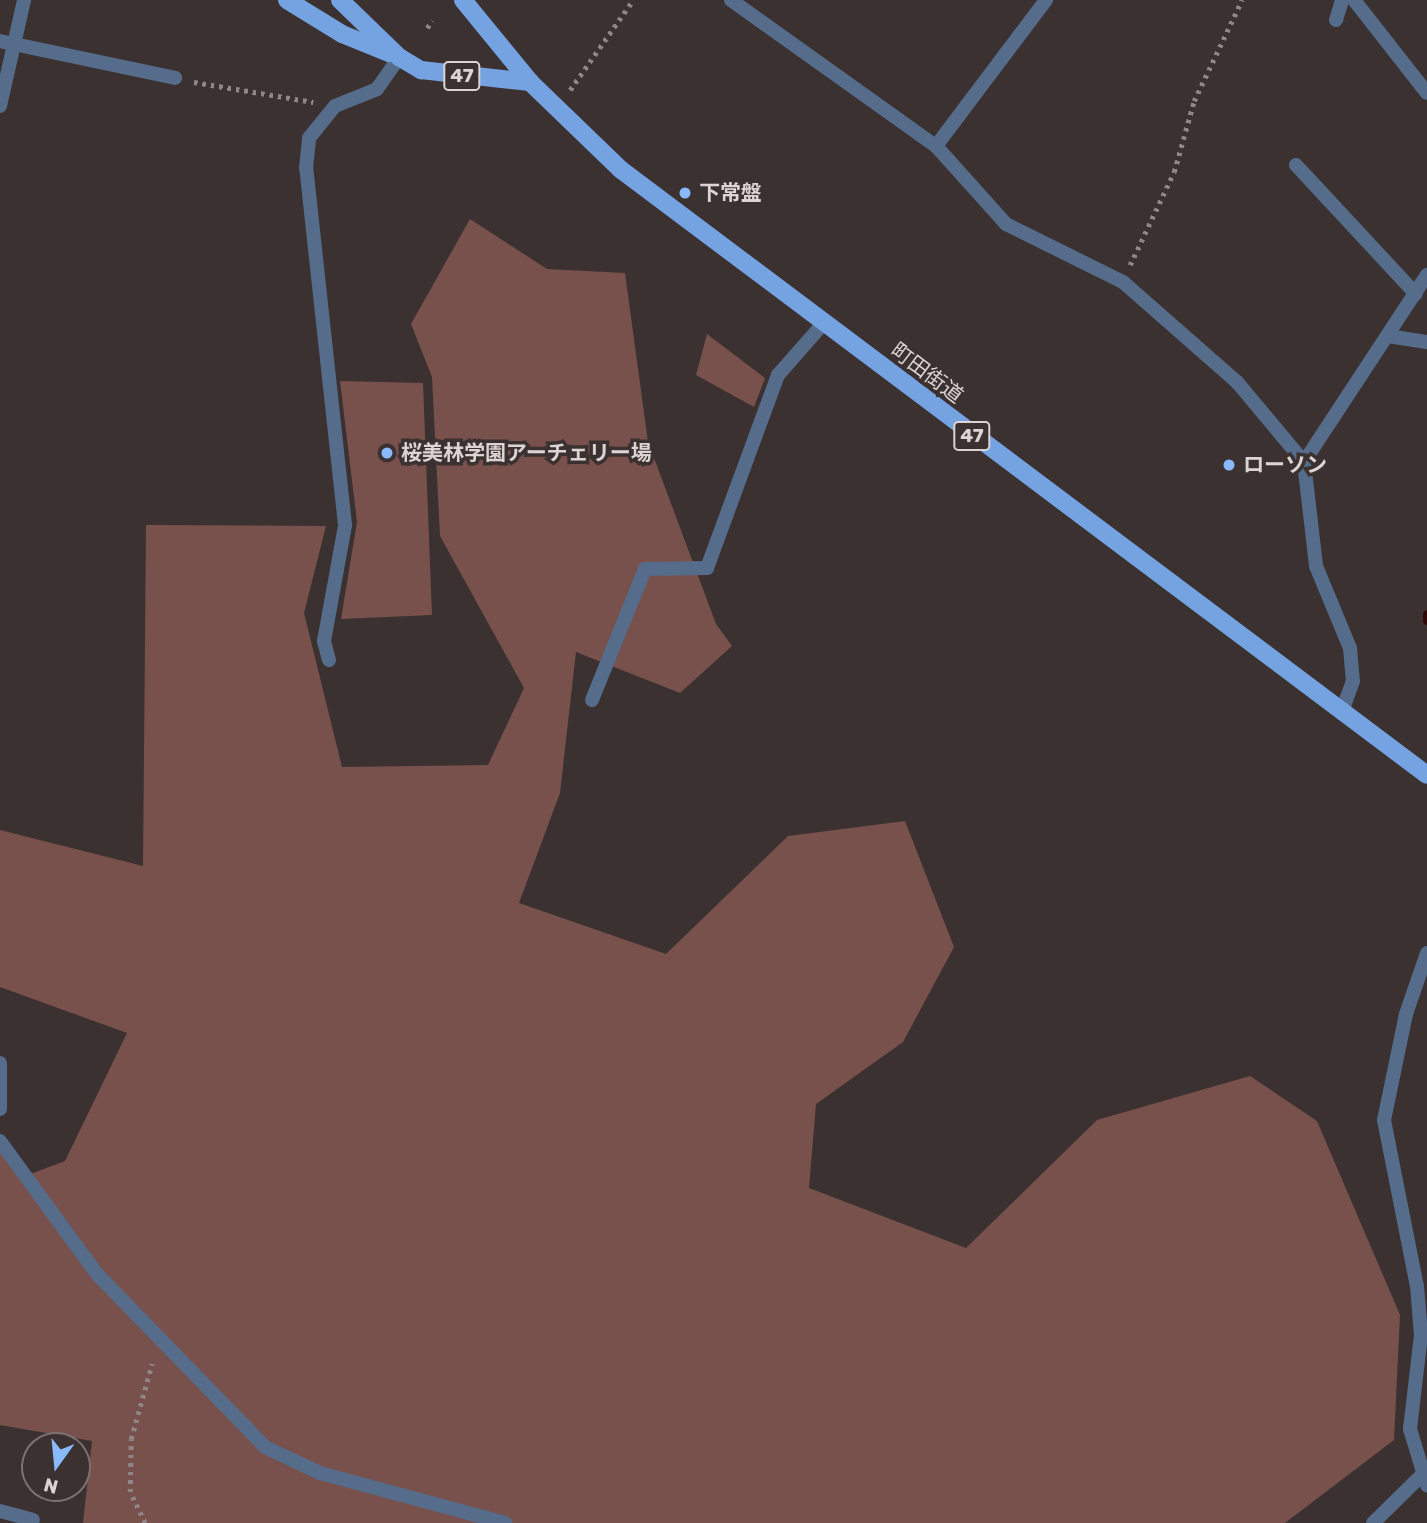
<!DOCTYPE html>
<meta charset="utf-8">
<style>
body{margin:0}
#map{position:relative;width:1427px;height:1523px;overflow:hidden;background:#3b3130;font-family:Rubik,"Noto Sans JP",sans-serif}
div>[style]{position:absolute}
.green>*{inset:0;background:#78514c}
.stream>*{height:9px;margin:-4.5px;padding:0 4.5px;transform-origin:4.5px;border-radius:4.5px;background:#300907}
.path>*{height:4.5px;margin-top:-2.25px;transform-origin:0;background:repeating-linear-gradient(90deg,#8f8786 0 3.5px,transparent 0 8.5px)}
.lane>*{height:14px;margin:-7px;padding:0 7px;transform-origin:7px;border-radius:7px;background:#566c8b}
.street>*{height:14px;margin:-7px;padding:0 7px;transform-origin:7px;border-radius:7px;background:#566c8b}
.primary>*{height:18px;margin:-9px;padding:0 9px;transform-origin:9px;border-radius:9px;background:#75a3e2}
.dots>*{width:19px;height:19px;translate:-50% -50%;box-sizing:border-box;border:4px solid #3b3130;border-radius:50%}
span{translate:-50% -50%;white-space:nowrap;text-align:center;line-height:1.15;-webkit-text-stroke:7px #3b3130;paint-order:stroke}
.shield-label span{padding:2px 5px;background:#3b3130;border:2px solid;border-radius:5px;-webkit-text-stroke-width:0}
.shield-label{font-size:19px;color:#dbd4d3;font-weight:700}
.poi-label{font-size:21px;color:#dbd4d3;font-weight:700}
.left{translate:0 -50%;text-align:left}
.street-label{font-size:21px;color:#dbd4d3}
.north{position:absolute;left:21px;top:1432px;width:70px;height:70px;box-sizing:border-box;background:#3b3130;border:2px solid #7b7271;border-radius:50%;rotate:195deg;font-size:19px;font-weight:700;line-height:28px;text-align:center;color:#dbd4d3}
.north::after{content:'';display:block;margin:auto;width:24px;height:32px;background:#89bafc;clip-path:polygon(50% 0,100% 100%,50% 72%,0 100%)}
</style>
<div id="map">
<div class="green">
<div style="clip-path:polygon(470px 219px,547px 269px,625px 273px,648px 442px,716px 624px,732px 646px,680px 693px,576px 652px,560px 793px,519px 903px,666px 954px,788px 836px,905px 821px,954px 947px,903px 1042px,816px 1104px,809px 1188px,966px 1248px,1097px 1120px,1250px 1076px,1317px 1121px,1400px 1315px,1394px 1440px,1285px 1523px,83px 1523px,92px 1441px,0 1425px,0 1141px,25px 1176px,65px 1161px,127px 1033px,0 987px,0 830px,143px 866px,146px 525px,326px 526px,304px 613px,342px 767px,488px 765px,524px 688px,440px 536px,432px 377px,411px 324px)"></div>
<div style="clip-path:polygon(707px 334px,765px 378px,754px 407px,696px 375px)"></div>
<div style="clip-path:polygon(340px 381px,423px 383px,432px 615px,341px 619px,357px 522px)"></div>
</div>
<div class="stream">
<div style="left:1427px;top:614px;width:6px;rotate:90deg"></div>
</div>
<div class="path">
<div style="left:427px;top:28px;width:9px;rotate:-54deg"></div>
<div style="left:194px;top:82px;width:121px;rotate:9.5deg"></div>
<div style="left:570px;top:90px;width:110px;rotate:-55deg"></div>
<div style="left:1130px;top:265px;width:103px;rotate:-64.7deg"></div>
<div style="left:1174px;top:172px;width:74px;rotate:-74.3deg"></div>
<div style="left:1194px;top:101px;width:112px;rotate:-64.6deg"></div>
<div style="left:145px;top:1523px;width:34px;rotate:-116deg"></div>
<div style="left:130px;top:1492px;width:53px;rotate:-88.9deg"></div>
<div style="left:131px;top:1439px;width:78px;rotate:-74.4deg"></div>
</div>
<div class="lane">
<div style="left:1354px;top:0;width:118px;rotate:51.9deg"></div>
<div style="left:1336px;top:20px;width:21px;rotate:-73deg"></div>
<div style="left:0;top:1511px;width:34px;rotate:15deg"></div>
</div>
<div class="street">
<div style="left:731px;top:0;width:252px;rotate:35.5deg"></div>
<div style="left:936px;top:146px;width:105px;rotate:48.1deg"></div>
<div style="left:1006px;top:224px;width:131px;rotate:26.4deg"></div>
<div style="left:1123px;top:282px;width:152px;rotate:41.3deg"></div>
<div style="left:1237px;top:382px;width:104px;rotate:50.1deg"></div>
<div style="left:1304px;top:462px;width:105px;rotate:83.4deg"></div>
<div style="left:1316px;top:566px;width:89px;rotate:67.5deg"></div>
<div style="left:1350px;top:648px;width:33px;rotate:85deg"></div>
<div style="left:1353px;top:681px;width:33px;rotate:110deg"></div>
<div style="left:0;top:41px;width:179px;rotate:11.9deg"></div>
<div style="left:0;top:106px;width:109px;rotate:-77.2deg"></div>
<div style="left:936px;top:146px;width:183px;rotate:-53deg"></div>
<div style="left:1296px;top:165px;width:176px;rotate:47.1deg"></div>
<div style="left:1388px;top:336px;width:39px;rotate:9deg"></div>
<div style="left:1304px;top:462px;width:224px;rotate:-56.7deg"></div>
<div style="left:329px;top:660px;width:20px;rotate:-105deg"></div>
<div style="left:324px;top:641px;width:118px;rotate:-79.7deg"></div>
<div style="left:345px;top:525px;width:359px;rotate:-96.2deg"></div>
<div style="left:306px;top:168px;width:30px;rotate:-84deg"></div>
<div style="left:309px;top:138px;width:41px;rotate:-50.9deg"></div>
<div style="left:335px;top:106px;width:45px;rotate:-22deg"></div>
<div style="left:377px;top:89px;width:39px;rotate:-55deg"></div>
<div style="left:592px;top:700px;width:141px;rotate:-68deg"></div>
<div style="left:645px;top:569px;width:62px;rotate:-0.9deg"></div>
<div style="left:707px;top:568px;width:206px;rotate:-69.8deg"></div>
<div style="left:778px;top:375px;width:68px;rotate:-48.6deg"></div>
<div style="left:1427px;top:953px;width:65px;rotate:109deg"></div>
<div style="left:1406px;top:1014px;width:108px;rotate:101.7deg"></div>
<div style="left:1384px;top:1120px;width:169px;rotate:78.8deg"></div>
<div style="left:1417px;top:1286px;width:49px;rotate:85.3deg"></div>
<div style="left:1421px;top:1335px;width:95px;rotate:96.7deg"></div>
<div style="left:1410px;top:1429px;width:59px;rotate:73.1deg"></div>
<div style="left:0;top:1063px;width:46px;rotate:90deg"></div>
<div style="left:0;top:1141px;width:165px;rotate:53.9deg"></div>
<div style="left:97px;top:1274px;width:241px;rotate:45.8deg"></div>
<div style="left:265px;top:1447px;width:61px;rotate:25.3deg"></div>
<div style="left:320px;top:1473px;width:192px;rotate:15.1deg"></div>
<div style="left:1373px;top:1523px;width:66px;rotate:-44.4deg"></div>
</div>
<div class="primary">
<div style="left:287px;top:0;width:65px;rotate:31.7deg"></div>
<div style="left:342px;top:34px;width:51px;rotate:22deg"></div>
<div style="left:340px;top:0;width:82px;rotate:44deg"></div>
<div style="left:399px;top:57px;width:26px;rotate:31deg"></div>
<div style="left:421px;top:70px;width:110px;rotate:6.3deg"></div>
<div style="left:463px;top:0;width:106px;rotate:50.7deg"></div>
<div style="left:530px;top:82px;width:125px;rotate:44deg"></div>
<div style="left:620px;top:169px;width:1009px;rotate:36.9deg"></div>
</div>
<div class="dots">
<div style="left:685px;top:193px;background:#89bafc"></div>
<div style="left:387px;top:453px;background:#89bafc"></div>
<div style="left:1229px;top:465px;background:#89bafc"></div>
</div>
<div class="shield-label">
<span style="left:462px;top:76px">47</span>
<span style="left:972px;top:436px">47</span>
</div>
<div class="poi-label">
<span class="left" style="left:699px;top:193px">下常盤</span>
<span class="left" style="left:401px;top:453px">桜美林学園アーチェリー場</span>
<span class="left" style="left:1243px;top:465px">ローソン</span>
</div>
<div class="street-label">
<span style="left:927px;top:373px;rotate:37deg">町田街道</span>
</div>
<div class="north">N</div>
</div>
